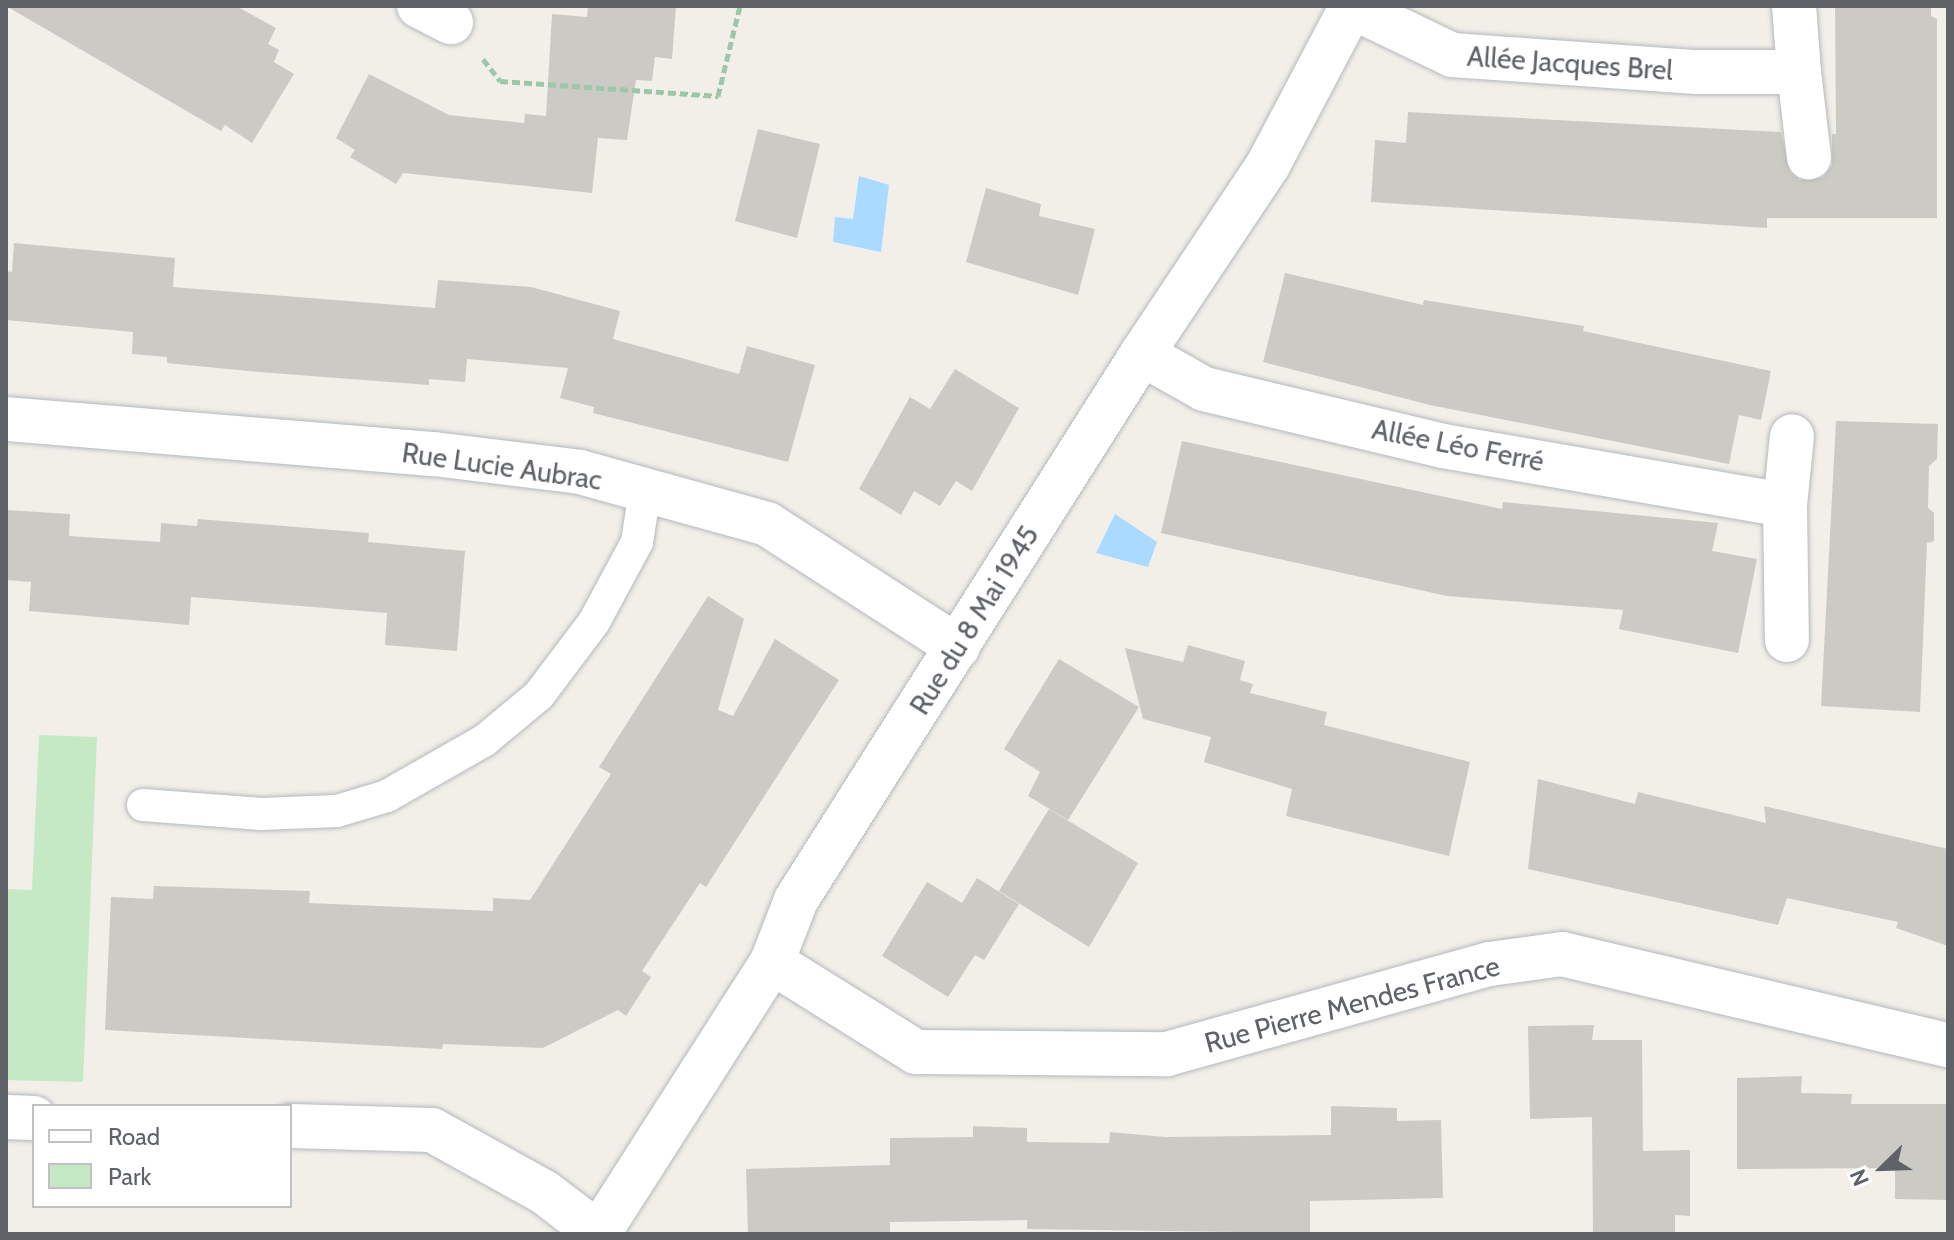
<!DOCTYPE html>
<meta charset="utf-8">
<style>
body{margin:0}
#map{position:relative;width:1954px;height:1240px;overflow:hidden;background:#f1efe8;font-family:Cabin,sans-serif}
div>[style]{position:absolute}
.green>*{inset:0;background:#c5e8c5}
.water>*{inset:0;background:#aadaff}
.building>*{inset:0;background:#cccac5}
.path>*{height:5px;margin-top:-2.5px;transform-origin:0;background:repeating-linear-gradient(90deg,#9cc7a9 0 8px,transparent 0 12px)}
.roads{filter:drop-shadow(0 0 2px #b5b8bc) drop-shadow(0 0 2px #b5b8bc)}
.lane>*{height:32px;margin:-16px;padding:0 16px;transform-origin:16px;border-radius:16px;background:#fff}
.street>*{height:44px;margin:-22px;padding:0 22px;transform-origin:22px;border-radius:22px;background:#fff}
span{translate:-50% -50%;white-space:nowrap;text-align:center;line-height:1.15;-webkit-text-stroke:8px #fff;paint-order:stroke}
.street-label{font-size:28px;color:#5f6368}
.frame{position:absolute;inset:0;border:8px solid #5f6368;pointer-events:none}
.legend{position:absolute;left:32px;top:1104px;width:260px;height:104px;box-sizing:border-box;background:#fff;border:2px solid #bfc1c3;margin:0;padding:10px 14px;list-style:none;font-size:24px;color:#5f6368}
.legend li{display:flex;align-items:center;gap:16px;height:40px}
.legend b{width:40px;border:2px solid #bfc1c3}
.north{position:absolute;left:1842px;top:1128px;width:80px;height:80px;-webkit-text-stroke:6px #fff;paint-order:stroke;rotate:247deg;font-size:22px;font-weight:700;line-height:32px;text-align:center;color:#5f6368}
.north::after{content:'';display:block;margin:auto;width:28px;height:36px;background:#5f6368;clip-path:polygon(50% 0,100% 100%,50% 72%,0 100%)}
</style>
<div id="map">
<div class="green">
<div style="clip-path:polygon(39px 735px,97px 737px,83px 1082px,6px 1080px,6px 889px,32px 890px)"></div>
</div>
<div class="water">
<div style="clip-path:polygon(859px 176px,889px 185px,881px 252px,833px 242px,835px 217px,853px 219px)"></div>
<div style="clip-path:polygon(1115px 514px,1157px 542px,1148px 567px,1096px 553px)"></div>
</div>
<div class="building">
<div style="clip-path:polygon(6px 6px,236px 6px,276px 28px,268px 44px,279px 50px,274px 62px,294px 74px,252px 143px,225px 125px,221px 131px)"></div>
<div style="clip-path:polygon(588px 6px,676px 6px,672px 59px,655px 57px,652px 81px,636px 80px,627px 140px,598px 138px,592px 193px,403px 173px,396px 184px,350px 157px,355px 150px,336px 138px,369px 74px,449px 115px,524px 123px,525px 114px,546px 116px,552px 14px,587px 17px)"></div>
<div style="clip-path:polygon(1835px 6px,1931px 6px,1931px 16px,1937px 19px,1937px 218px,1767px 218px,1767px 228px,1371px 202px,1375px 140px,1406px 143px,1408px 112px,1781px 132px,1790px 172px,1800px 180px,1823px 177px,1832px 166px,1832px 134px,1836px 134px)"></div>
<div style="clip-path:polygon(758px 129px,820px 144px,797px 238px,735px 221px)"></div>
<div style="clip-path:polygon(986px 188px,1041px 204px,1039px 216px,1095px 229px,1078px 295px,966px 262px)"></div>
<div style="clip-path:polygon(14px 243px,175px 258px,173px 287px,435px 308px,438px 280px,531px 287px,620px 311px,613px 339px,739px 374px,747px 346px,815px 365px,788px 462px,593px 413px,594px 407px,560px 398px,568px 368px,467px 359px,465px 382px,429px 379px,429px 385px,259px 372px,167px 363px,167px 357px,132px 354px,133px 332px,6px 320px,6px 271px,12px 272px)"></div>
<div style="clip-path:polygon(1285px 273px,1423px 305px,1424px 300px,1584px 326px,1583px 331px,1771px 371px,1761px 420px,1739px 415px,1729px 464px,1430px 405px,1263px 362px)"></div>
<div style="clip-path:polygon(955px 369px,1019px 408px,972px 491px,956px 481px,940px 506px,914px 491px,901px 515px,859px 489px,910px 397px,930px 409px)"></div>
<div style="clip-path:polygon(1836px 421px,1938px 424px,1937px 459px,1929px 466px,1928px 508px,1934px 513px,1934px 541px,1927px 543px,1920px 712px,1821px 706px)"></div>
<div style="clip-path:polygon(1182px 441px,1502px 509px,1503px 502px,1718px 523px,1712px 551px,1757px 559px,1738px 653px,1619px 629px,1623px 610px,1447px 596px,1161px 533px)"></div>
<div style="clip-path:polygon(6px 510px,70px 514px,69px 536px,160px 542px,161px 523px,197px 526px,198px 519px,369px 533px,368px 542px,465px 551px,457px 651px,385px 645px,387px 613px,191px 597px,189px 625px,29px 611px,31px 582px,6px 580px)"></div>
<div style="clip-path:polygon(708px 596px,744px 619px,718px 710px,733px 716px,775px 639px,839px 680px,706px 887px,700px 883px,642px 971px,651px 977px,626px 1016px,618px 1010px,543px 1048px,443px 1044px,442px 1049px,105px 1030px,111px 897px,153px 899px,154px 886px,310px 891px,309px 903px,493px 911px,493px 898px,530px 900px,611px 774px,599px 767px)"></div>
<div style="clip-path:polygon(1188px 645px,1245px 661px,1240px 680px,1253px 684px,1250px 693px,1327px 712px,1324px 725px,1470px 762px,1449px 856px,1286px 816px,1292px 789px,1204px 762px,1211px 737px,1143px 719px,1125px 648px,1183px 662px)"></div>
<div style="clip-path:polygon(1059px 659px,1139px 707px,1068px 820px,1028px 796px,1040px 772px,1004px 749px)"></div>
<div style="clip-path:polygon(1538px 779px,1635px 804px,1638px 792px,1766px 823px,1764px 806px,1948px 849px,1948px 946px,1896px 928px,1898px 922px,1787px 898px,1778px 925px,1528px 869px)"></div>
<div style="clip-path:polygon(1049px 809px,1138px 863px,1089px 947px,999px 891px)"></div>
<div style="clip-path:polygon(977px 878px,1019px 904px,984px 960px,975px 955px,948px 997px,882px 956px,927px 882px,962px 903px)"></div>
<div style="clip-path:polygon(1594px 1025px,1592px 1040px,1642px 1040px,1643px 1151px,1690px 1150px,1690px 1216px,1675px 1215px,1675px 1234px,1593px 1234px,1592px 1117px,1530px 1119px,1528px 1026px)"></div>
<div style="clip-path:polygon(1802px 1076px,1801px 1093px,1852px 1094px,1851px 1104px,1948px 1104px,1948px 1200px,1895px 1199px,1895px 1168px,1737px 1169px,1737px 1078px)"></div>
<div style="clip-path:polygon(1331px 1106px,1397px 1108px,1397px 1121px,1441px 1120px,1443px 1198px,1310px 1201px,1310px 1233px,1027px 1229px,1027px 1220px,890px 1222px,890px 1234px,748px 1234px,746px 1169px,890px 1165px,890px 1138px,973px 1137px,973px 1126px,1027px 1128px,1027px 1142px,1109px 1143px,1110px 1132px,1165px 1137px,1331px 1135px)"></div>
</div>
<div class="path">
<div style="left:483px;top:59px;width:28px;rotate:52deg"></div>
<div style="left:500px;top:81px;width:219px;rotate:3.9deg"></div>
<div style="left:718px;top:96px;width:93px;rotate:-76.3deg"></div>
</div>
<div class="roads">
<div class="lane">
<div style="left:143px;top:805px;width:119px;rotate:4.3deg"></div>
<div style="left:262px;top:814px;width:75px;rotate:-2.3deg"></div>
<div style="left:337px;top:811px;width:52px;rotate:-16.7deg"></div>
<div style="left:387px;top:796px;width:113px;rotate:-29.7deg"></div>
<div style="left:485px;top:740px;width:70px;rotate:-39.8deg"></div>
<div style="left:539px;top:695px;width:91px;rotate:-53deg"></div>
<div style="left:594px;top:622px;width:91px;rotate:-61.7deg"></div>
<div style="left:637px;top:542px;width:52px;rotate:-81.1deg"></div>
</div>
<div class="street">
<div style="left:419px;top:6px;width:36px;rotate:27deg"></div>
<div style="left:1352px;top:7px;width:111px;rotate:25.6deg"></div>
<div style="left:1452px;top:55px;width:245px;rotate:4deg"></div>
<div style="left:1696px;top:72px;width:103px"></div>
<div style="left:1799px;top:72px;width:66px;rotate:-94.3deg"></div>
<div style="left:1799px;top:72px;width:86px;rotate:83.3deg"></div>
<div style="left:1142px;top:354px;width:71px;rotate:29.4deg"></div>
<div style="left:1204px;top:389px;width:246px;rotate:13.4deg"></div>
<div style="left:1443px;top:446px;width:347px;rotate:9.8deg"></div>
<div style="left:1785px;top:505px;width:135px;rotate:89.2deg"></div>
<div style="left:6px;top:419px;width:429px;rotate:4.7deg"></div>
<div style="left:434px;top:454px;width:147px;rotate:7deg"></div>
<div style="left:580px;top:472px;width:194px;rotate:15.5deg"></div>
<div style="left:767px;top:524px;width:227px;rotate:32.8deg"></div>
<div style="left:1785px;top:505px;width:69px;rotate:-84.2deg"></div>
<div style="left:772px;top:962px;width:170px;rotate:32deg"></div>
<div style="left:916px;top:1052px;width:251px;rotate:0.5deg"></div>
<div style="left:1167px;top:1054px;width:335px;rotate:-15.6deg"></div>
<div style="left:1490px;top:964px;width:73px;rotate:-7.9deg"></div>
<div style="left:1562px;top:954px;width:397px;rotate:13.3deg"></div>
<div style="left:6px;top:1117px;width:28px;rotate:2deg"></div>
<div style="left:290px;top:1126px;width:142px;rotate:1.6deg"></div>
<div style="left:432px;top:1130px;width:128px;rotate:29deg"></div>
<div style="left:544px;top:1192px;width:68px;rotate:37.2deg"></div>
<div style="left:598px;top:1234px;width:323px;rotate:-57.4deg"></div>
<div style="left:772px;top:962px;width:66px;rotate:-68.8deg"></div>
<div style="left:796px;top:900px;width:646px;rotate:-57.64deg"></div>
<div style="left:1142px;top:354px;width:227px;rotate:-56.3deg"></div>
<div style="left:1268px;top:165px;width:180px;rotate:-62.2deg"></div>
</div>
</div>
<div class="street-label">
<span style="left:1570px;top:63px;rotate:4deg">Allée Jacques Brel</span>
<span style="left:1458px;top:445px;rotate:11deg">Allée Léo Ferré</span>
<span style="left:502px;top:466px;rotate:8deg">Rue Lucie Aubrac</span>
<span style="left:974px;top:620px;rotate:-58deg">Rue du 8 Mai 1945</span>
<span style="left:1352px;top:1004px;rotate:-15deg">Rue Pierre Mendes France</span>
</div>
<div class="frame"></div>
<ul class="legend">
<li><b style="height:10px;background:#fff"></b>Road</li>
<li><b style="height:22px;background:#c5e8c5"></b>Park</li>
</ul>
<div class="north">N</div>
</div>
